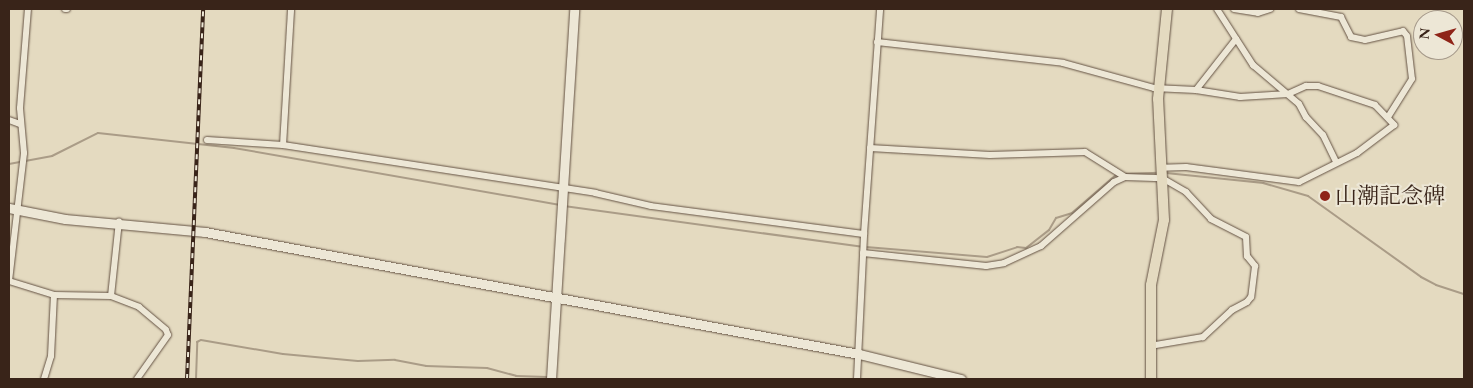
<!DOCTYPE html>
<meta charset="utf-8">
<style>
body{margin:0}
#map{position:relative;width:1473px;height:388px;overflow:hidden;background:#e4dac0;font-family:"EB Garamond","Noto Serif JP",serif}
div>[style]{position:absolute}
.stream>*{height:2px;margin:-1px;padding:0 1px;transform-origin:1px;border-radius:1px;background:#aa9c87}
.roads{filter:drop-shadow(0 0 1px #645243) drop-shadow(0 0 1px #645243)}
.street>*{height:6px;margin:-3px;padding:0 3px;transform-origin:3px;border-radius:3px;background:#ede7d6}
.secondary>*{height:9px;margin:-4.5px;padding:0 4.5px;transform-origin:4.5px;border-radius:4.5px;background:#ede7d6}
.primary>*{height:10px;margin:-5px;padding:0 5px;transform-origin:5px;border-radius:5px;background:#e4dac0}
.rail>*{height:4px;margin-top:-2px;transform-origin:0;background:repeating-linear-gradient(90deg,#ede7d6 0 5.5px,#392419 0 11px);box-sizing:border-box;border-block:1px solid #392419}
.dots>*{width:14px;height:14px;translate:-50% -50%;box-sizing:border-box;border:2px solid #ede7d6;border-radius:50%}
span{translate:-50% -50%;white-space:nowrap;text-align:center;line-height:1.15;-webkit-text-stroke:4px #ede7d6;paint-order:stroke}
.poi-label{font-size:22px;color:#392419}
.left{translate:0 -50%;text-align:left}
.frame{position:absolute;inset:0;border:10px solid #392419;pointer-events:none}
.north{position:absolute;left:1413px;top:10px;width:50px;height:50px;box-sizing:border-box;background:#ede7d6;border:1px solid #a5998a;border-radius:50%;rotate:276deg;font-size:14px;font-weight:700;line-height:20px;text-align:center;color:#392419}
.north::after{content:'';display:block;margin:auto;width:18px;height:22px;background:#8f2418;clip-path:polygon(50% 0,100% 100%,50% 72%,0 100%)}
</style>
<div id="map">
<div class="stream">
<div style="left:9px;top:164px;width:44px;rotate:-10.5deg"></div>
<div style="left:52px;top:156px;width:51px;rotate:-26.6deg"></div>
<div style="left:98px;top:133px;width:137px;rotate:6.3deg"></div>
<div style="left:234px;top:148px;width:331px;rotate:9.9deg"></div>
<div style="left:1166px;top:173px;width:98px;rotate:5.9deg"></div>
<div style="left:1263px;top:183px;width:47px;rotate:16.1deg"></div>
<div style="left:1308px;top:196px;width:139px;rotate:35.6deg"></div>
<div style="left:1421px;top:277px;width:17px;rotate:28deg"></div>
<div style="left:1436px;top:285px;width:29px;rotate:18deg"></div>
<div style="left:1124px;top:174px;width:35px;rotate:-2deg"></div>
<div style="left:564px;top:206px;width:301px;rotate:7.8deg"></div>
<div style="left:866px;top:247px;width:121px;rotate:4.7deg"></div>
<div style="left:987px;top:257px;width:32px;rotate:-18deg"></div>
<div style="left:1017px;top:247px;width:9px;rotate:6deg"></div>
<div style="left:1026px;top:248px;width:29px;rotate:-38deg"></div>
<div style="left:1049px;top:230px;width:14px;rotate:-60deg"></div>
<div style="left:1056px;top:218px;width:17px;rotate:-17deg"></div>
<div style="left:1072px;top:213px;width:58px;rotate:-40.8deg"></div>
<div style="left:196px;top:379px;width:37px;rotate:-88deg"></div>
<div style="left:197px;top:342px;width:4px;rotate:-27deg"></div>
<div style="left:201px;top:340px;width:83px;rotate:9.7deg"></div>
<div style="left:283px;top:354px;width:75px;rotate:5.3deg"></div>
<div style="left:358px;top:361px;width:37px;rotate:-2deg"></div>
<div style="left:395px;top:360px;width:32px;rotate:11deg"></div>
<div style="left:426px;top:366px;width:61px;rotate:1.9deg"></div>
<div style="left:487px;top:368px;width:30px;rotate:15deg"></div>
<div style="left:516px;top:376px;width:31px;rotate:2deg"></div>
<div style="left:556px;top:379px;width:3px"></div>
</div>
<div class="roads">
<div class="street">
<div style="left:65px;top:9px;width:2px"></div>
<div style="left:1217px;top:9px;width:67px;rotate:57.3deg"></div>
<div style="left:1253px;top:65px;width:60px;rotate:40.3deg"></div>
<div style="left:1299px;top:104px;width:15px;rotate:62deg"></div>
<div style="left:1306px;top:117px;width:25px;rotate:47deg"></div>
<div style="left:1323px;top:135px;width:30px;rotate:64deg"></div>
<div style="left:1234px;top:9px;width:24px;rotate:9deg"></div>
<div style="left:1258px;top:13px;width:13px;rotate:-18deg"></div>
<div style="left:1299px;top:9px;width:43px;rotate:10.8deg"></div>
<div style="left:1341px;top:17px;width:22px;rotate:63deg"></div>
<div style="left:1351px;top:37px;width:14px;rotate:12deg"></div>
<div style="left:1365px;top:40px;width:39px;rotate:-13deg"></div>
<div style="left:1403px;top:31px;width:6px;rotate:51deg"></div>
<div style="left:1407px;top:36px;width:43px;rotate:83.4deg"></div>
<div style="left:1412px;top:79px;width:45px;rotate:122.3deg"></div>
<div style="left:877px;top:42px;width:187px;rotate:6.4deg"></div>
<div style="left:1063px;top:63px;width:94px;rotate:15.4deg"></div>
<div style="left:1154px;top:88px;width:42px;rotate:2.7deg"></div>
<div style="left:1196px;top:90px;width:45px;rotate:9deg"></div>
<div style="left:1240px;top:97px;width:48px;rotate:-3.6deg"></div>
<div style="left:1288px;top:94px;width:20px;rotate:-24deg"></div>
<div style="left:1306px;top:86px;width:12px"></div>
<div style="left:1318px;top:86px;width:60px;rotate:18.4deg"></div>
<div style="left:1375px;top:105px;width:28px;rotate:46deg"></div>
<div style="left:1394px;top:125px;width:46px;rotate:142.9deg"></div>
<div style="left:1357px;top:153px;width:65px;rotate:153.4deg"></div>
<div style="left:1299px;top:182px;width:114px;rotate:-172.4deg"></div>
<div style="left:1186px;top:167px;width:24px;rotate:178deg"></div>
<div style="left:1196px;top:90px;width:65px;rotate:-51.9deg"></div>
<div style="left:9px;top:120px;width:12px;rotate:20deg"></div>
<div style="left:207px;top:140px;width:76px;rotate:3.8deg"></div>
<div style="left:283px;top:145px;width:316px;rotate:8.7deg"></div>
<div style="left:595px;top:193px;width:57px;rotate:13.1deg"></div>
<div style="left:651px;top:206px;width:215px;rotate:7.5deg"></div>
<div style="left:283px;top:145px;width:136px;rotate:-86.6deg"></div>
<div style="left:870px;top:148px;width:120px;rotate:3.3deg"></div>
<div style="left:990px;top:155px;width:95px;rotate:-1.8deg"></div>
<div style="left:1085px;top:152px;width:47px;rotate:32deg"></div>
<div style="left:863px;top:253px;width:124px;rotate:6deg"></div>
<div style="left:986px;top:266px;width:18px;rotate:-9deg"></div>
<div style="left:1004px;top:263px;width:41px;rotate:-24.7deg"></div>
<div style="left:1041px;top:246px;width:97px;rotate:-41.2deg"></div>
<div style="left:1114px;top:182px;width:12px;rotate:-24deg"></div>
<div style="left:1125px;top:177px;width:37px;rotate:2deg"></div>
<div style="left:1162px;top:178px;width:28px;rotate:30deg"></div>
<div style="left:1186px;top:192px;width:37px;rotate:47deg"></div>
<div style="left:1211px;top:219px;width:39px;rotate:27deg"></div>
<div style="left:1246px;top:237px;width:19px;rotate:87deg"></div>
<div style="left:1247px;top:256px;width:13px;rotate:51deg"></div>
<div style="left:1255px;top:266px;width:31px;rotate:97deg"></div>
<div style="left:1251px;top:297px;width:6px;rotate:129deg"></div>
<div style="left:1247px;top:302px;width:17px;rotate:152deg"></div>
<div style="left:1232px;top:310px;width:40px;rotate:137deg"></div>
<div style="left:1203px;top:337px;width:54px;rotate:170.4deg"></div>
<div style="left:9px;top:281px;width:129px;rotate:-83.3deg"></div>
<div style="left:24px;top:153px;width:45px;rotate:-95.1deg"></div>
<div style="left:20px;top:108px;width:99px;rotate:-85.4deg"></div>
<div style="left:9px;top:281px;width:47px;rotate:17.3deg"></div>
<div style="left:54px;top:295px;width:57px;rotate:1deg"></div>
<div style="left:111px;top:296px;width:75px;rotate:-83.9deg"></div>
<div style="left:111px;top:296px;width:30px;rotate:21deg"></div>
<div style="left:139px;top:307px;width:35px;rotate:40deg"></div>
<div style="left:166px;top:330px;width:5px;rotate:68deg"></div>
<div style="left:168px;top:335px;width:54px;rotate:125.2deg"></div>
<div style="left:44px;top:379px;width:24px;rotate:-73deg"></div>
<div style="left:51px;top:356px;width:61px;rotate:-87.2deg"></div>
<div style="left:857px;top:379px;width:145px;rotate:-87.2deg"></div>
<div style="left:864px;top:234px;width:226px;rotate:-85.9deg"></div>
</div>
<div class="secondary">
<div style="left:9px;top:208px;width:57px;rotate:11.1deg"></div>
<div style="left:65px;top:219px;width:141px;rotate:5.3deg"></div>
<div style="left:205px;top:232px;width:665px;rotate:10.57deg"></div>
<div style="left:859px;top:354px;width:105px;rotate:13.8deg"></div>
<div style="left:551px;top:379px;width:371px;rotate:-86.4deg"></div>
</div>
<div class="primary">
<div style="left:1151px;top:379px;width:94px;rotate:-90deg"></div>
<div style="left:1151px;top:285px;width:66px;rotate:-78.7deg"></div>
<div style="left:1164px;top:220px;width:121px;rotate:-92.8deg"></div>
<div style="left:1158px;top:99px;width:90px;rotate:-84.3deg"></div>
</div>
</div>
<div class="rail">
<div style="left:187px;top:379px;width:370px;rotate:-87.5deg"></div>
</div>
<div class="dots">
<div style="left:1325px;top:196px;background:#8f2418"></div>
</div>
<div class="poi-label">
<span class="left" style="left:1335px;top:196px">山潮記念碑</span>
</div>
<div class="frame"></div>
<div class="north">N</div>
</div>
